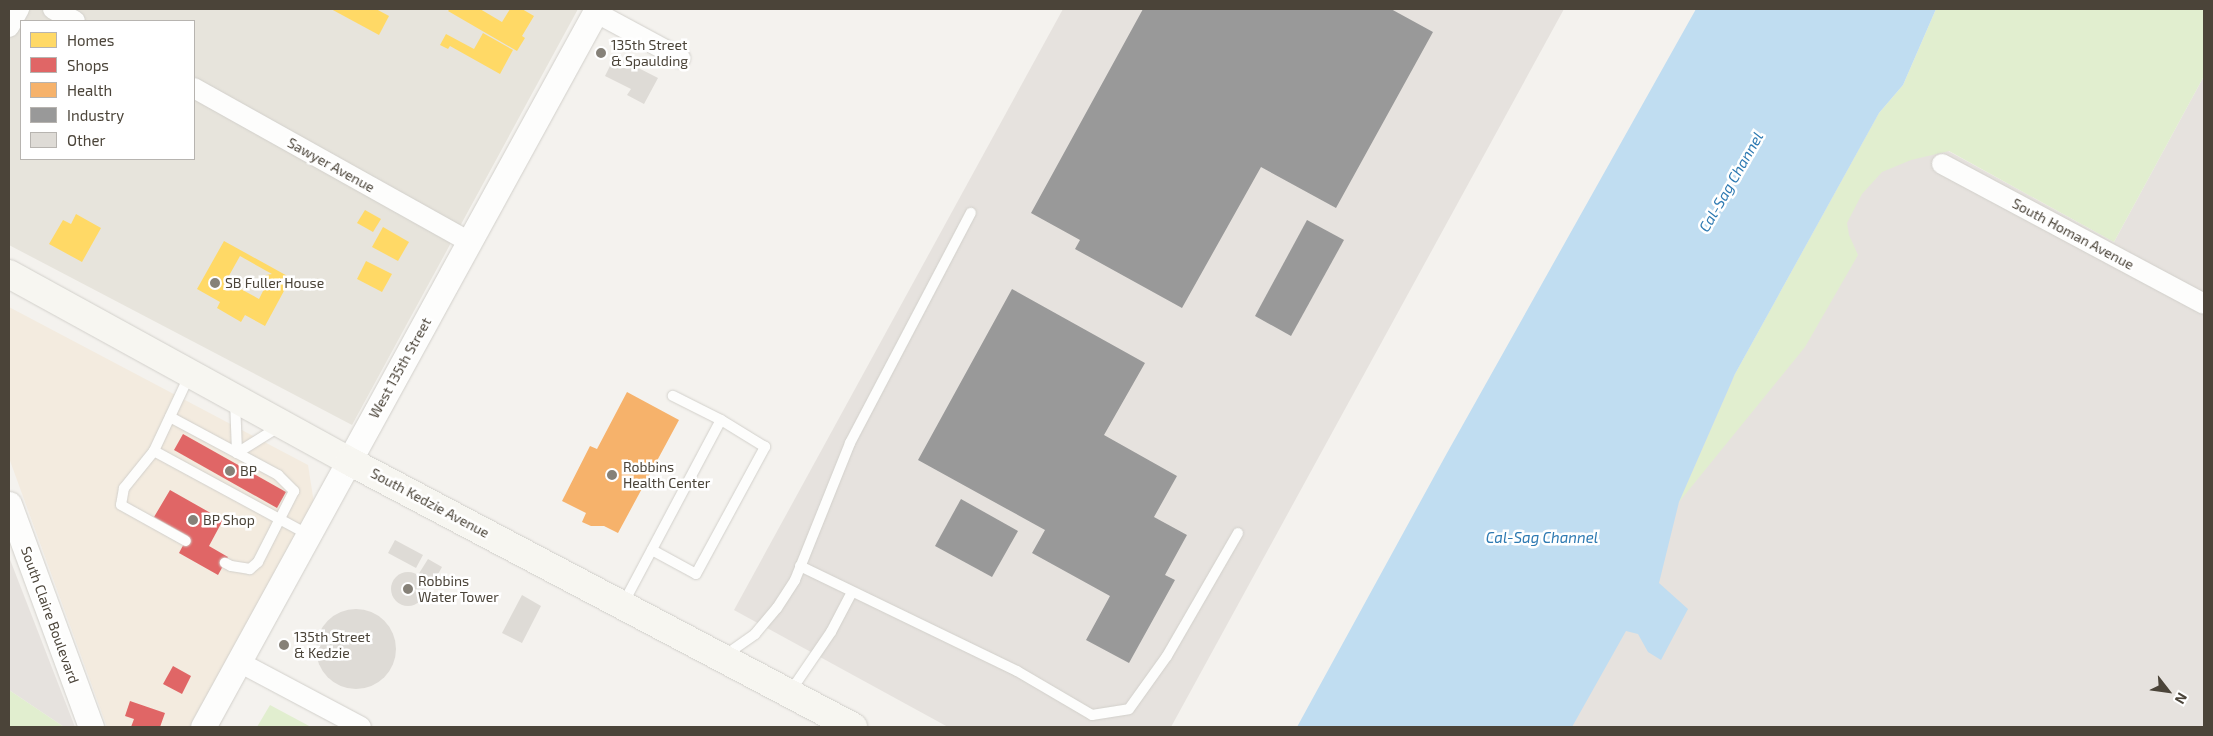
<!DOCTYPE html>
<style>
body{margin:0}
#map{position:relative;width:2213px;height:736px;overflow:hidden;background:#f4f2ee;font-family:"Exo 2",sans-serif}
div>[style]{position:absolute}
.residential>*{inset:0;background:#e7e4dc}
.commercial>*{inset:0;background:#f3ebdf}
.industrial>*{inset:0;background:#e6e2de}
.green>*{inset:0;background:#e1eecf}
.water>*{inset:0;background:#c0ddf1}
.homes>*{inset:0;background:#ffd966}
.shops>*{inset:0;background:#e06666}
.health>*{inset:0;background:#f6b26b}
.industry>*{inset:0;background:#999}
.building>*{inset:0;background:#dedbd6}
.round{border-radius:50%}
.roads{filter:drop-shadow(0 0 1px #d2d0cb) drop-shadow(0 0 1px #d2d0cb)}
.service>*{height:10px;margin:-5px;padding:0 5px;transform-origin:5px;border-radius:5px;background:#fdfdfc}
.minor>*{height:20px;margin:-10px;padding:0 10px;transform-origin:10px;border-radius:10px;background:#fdfdfc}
.tertiary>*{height:25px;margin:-12.5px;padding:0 12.5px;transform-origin:12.5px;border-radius:12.5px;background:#fdfdfc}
.secondary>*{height:28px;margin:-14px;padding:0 14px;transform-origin:14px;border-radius:14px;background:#f7f6f1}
.dots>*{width:14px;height:14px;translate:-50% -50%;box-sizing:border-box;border:2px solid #fff;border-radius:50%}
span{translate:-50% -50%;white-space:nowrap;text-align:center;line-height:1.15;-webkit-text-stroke:5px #fff;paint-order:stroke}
.poi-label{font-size:14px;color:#4b4439}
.left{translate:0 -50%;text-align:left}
.street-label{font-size:14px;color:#4b4439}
.water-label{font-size:15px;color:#2e7ab2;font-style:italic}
.frame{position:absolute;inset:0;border:10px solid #4b4439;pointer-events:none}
.legend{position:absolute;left:20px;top:20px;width:175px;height:140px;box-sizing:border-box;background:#fff;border:1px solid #b7b4b0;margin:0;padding:6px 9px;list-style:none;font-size:15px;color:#4b4439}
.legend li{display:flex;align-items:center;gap:10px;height:25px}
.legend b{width:25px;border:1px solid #b7b4b0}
.north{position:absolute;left:2143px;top:666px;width:50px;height:50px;-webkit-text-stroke:4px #fff;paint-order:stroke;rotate:120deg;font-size:14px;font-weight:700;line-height:20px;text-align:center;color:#4b4439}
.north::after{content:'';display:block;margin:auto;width:18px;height:22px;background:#4b4439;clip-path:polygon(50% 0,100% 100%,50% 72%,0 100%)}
</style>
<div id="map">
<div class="residential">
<div style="clip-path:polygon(evenodd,9px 9px,578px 9px,352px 425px,9px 245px,9px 9px,21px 21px,194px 21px,194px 159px,21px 159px,21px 21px)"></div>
</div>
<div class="commercial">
<div style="clip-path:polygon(9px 307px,308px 465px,314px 503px,189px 727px,107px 727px,9px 458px)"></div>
</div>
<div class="industrial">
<div style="clip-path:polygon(1063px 9px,1564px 9px,1171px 727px,948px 727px,734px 610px)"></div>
<div style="clip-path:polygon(2204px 76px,2204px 727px,1541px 727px,1879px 113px,2114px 242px)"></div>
<div style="clip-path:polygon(9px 557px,75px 727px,64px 727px,9px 690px)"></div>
</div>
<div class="green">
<div style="clip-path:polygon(1936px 9px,2204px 9px,2204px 76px,2114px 242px,1949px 151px,1911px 160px,1882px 172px,1862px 194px,1847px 223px,1849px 235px,1858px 255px,1805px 347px,1679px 502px,1735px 374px,1879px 113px,1903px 85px)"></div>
<div style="clip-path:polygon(9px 690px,64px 727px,9px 727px)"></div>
<div style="clip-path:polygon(270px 705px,311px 727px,257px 727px)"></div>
</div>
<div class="water">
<div style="clip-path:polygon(1696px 9px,1936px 9px,1903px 85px,1879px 113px,1735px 374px,1679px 502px,1659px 583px,1688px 609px,1661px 660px,1648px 652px,1638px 634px,1626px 631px,1572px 727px,1297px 727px,1447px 453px)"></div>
</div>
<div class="homes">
<div style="clip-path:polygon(331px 9px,376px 9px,389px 16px,379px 35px)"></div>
<div style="clip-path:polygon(450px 9px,480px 9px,502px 22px,510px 9px,522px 9px,534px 16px,522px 36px,525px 38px,517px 51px,448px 11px)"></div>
<div style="clip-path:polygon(483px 33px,513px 50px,500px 74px,450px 46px,448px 49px,440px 45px,446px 34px,474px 49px)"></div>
<div style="clip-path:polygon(365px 210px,381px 219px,373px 232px,357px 223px)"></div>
<div style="clip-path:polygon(76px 214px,101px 228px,82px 262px,49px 244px,63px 220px,71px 224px)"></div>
<div style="clip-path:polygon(383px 227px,409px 242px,398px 261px,372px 247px)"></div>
<div style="clip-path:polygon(evenodd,224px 241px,291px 278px,265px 326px,245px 315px,241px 322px,217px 308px,220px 302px,197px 289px,224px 241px,240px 256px,272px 274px,266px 275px,261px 281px,264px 289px,259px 299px,226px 281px,240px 256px)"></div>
<div style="clip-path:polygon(366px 261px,392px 274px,382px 292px,357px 279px)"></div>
</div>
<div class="shops">
<div style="clip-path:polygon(183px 434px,286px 492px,277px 508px,174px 450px)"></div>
<div style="clip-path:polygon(170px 490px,223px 520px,209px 546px,228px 557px,218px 575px,179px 553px,188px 536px,154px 517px)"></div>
<div style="clip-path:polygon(173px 666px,191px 676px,182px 694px,163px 684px)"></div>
<div style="clip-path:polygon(130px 701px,165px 713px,160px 727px,131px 727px,134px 719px,125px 716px)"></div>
</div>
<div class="health">
<div style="clip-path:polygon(627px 392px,679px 420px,618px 533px,604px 526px,591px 526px,582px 522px,586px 513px,562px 501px,590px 446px,597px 449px)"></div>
</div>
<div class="industry">
<div style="clip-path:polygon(1143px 9px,1391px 9px,1433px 32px,1336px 208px,1261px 167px,1182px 308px,1075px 249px,1080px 240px,1031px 213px)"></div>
<div style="clip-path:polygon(1307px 220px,1344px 240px,1291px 336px,1255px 316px)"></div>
<div style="clip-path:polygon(1012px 289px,1145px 363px,1104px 435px,1177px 476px,1154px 517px,1187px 535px,1165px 575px,1175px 580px,1129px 663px,1086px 640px,1110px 596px,1032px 553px,1045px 530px,918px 460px)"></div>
<div style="clip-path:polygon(961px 499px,1018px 531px,992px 577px,935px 546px)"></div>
</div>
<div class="building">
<div style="clip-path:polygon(615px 56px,658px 78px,644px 104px,627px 95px,631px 89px,605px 76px)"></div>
<div style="clip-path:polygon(395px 540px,423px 555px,416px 568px,388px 553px)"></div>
<div style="clip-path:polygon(428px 559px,442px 567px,433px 583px,418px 575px)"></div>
<div class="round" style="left:391px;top:572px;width:34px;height:34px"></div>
<div style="clip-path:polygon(522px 595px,541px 606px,522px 643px,502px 633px)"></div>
<div class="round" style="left:316px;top:609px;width:80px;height:80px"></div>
</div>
<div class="roads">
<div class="service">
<div style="left:190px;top:374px;width:85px;rotate:115.1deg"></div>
<div style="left:154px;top:451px;width:176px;rotate:28.5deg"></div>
<div style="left:235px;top:400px;width:53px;rotate:87.8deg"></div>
<div style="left:237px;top:453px;width:51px;rotate:-32.1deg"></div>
<div style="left:170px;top:417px;width:123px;rotate:28.2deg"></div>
<div style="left:278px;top:475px;width:23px;rotate:45deg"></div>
<div style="left:294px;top:491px;width:80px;rotate:116.9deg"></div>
<div style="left:258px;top:562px;width:11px;rotate:139deg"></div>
<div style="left:250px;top:569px;width:19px;rotate:-171deg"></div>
<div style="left:231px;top:566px;width:7px;rotate:-153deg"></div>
<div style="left:154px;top:451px;width:48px;rotate:129deg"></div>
<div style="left:124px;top:488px;width:17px;rotate:100deg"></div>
<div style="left:121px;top:505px;width:74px;rotate:29deg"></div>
<div style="left:652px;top:550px;width:50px;rotate:28.6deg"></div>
<div style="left:696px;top:574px;width:145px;rotate:-61.5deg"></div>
<div style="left:765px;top:447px;width:52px;rotate:-148.5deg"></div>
<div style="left:721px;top:420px;width:54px;rotate:-153.4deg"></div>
<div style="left:800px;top:566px;width:241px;rotate:25.8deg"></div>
<div style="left:1017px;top:671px;width:87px;rotate:30.4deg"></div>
<div style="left:1092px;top:715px;width:37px;rotate:-9deg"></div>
<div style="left:1129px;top:709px;width:65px;rotate:-54.4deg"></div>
<div style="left:1167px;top:656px;width:142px;rotate:-60deg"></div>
<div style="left:623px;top:604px;width:208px;rotate:-62deg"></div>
<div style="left:724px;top:656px;width:38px;rotate:-35deg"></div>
<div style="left:755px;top:634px;width:34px;rotate:-50deg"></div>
<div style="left:777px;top:608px;width:33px;rotate:-57deg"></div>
<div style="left:795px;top:580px;width:148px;rotate:-68.1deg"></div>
<div style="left:850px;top:443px;width:260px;rotate:-62.3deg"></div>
<div style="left:790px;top:692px;width:73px;rotate:-55.7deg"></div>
<div style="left:831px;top:632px;width:45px;rotate:-62.3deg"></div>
</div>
<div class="minor">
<div style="left:53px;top:9px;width:25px;rotate:29deg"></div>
<div style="left:595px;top:12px;width:97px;rotate:28.4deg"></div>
<div style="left:9px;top:27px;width:21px;rotate:-61deg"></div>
<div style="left:194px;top:88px;width:315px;rotate:29.2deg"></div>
<div style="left:1942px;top:164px;width:297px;rotate:28.1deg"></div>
<div style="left:239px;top:662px;width:138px;rotate:28deg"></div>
</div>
<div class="tertiary">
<div style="left:9px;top:504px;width:238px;rotate:69.8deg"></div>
<div style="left:203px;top:727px;width:819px;rotate:-61.24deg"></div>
</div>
<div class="secondary">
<div style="left:9px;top:274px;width:388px;rotate:28.8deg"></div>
<div style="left:349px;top:461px;width:570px;rotate:27.82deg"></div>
</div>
</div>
<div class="dots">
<div style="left:601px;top:53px;background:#868178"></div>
<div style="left:215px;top:283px;background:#868178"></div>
<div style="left:230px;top:471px;background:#868178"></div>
<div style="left:612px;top:475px;background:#868178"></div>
<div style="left:193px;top:520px;background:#868178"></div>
<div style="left:408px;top:589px;background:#868178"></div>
<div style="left:284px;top:645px;background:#868178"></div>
</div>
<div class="poi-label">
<span class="left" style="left:611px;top:53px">135th Street<br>&amp; Spaulding</span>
<span class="left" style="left:225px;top:283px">SB Fuller House</span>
<span class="left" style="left:623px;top:475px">Robbins<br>Health Center</span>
<span class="left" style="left:240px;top:471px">BP</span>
<span class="left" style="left:203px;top:520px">BP Shop</span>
<span class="left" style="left:418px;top:589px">Robbins<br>Water Tower</span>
<span class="left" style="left:294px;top:645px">135th Street<br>&amp; Kedzie</span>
</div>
<div class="street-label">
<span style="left:331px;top:165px;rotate:29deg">Sawyer Avenue</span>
<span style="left:2073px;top:234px;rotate:28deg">South Homan Avenue</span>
<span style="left:400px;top:368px;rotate:-61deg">West 135th Street</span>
<span style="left:430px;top:503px;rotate:28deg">South Kedzie Avenue</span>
<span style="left:50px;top:615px;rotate:70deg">South Claire Boulevard</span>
</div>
<div class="water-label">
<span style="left:1731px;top:182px;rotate:-60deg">Cal-Sag Channel</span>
<span style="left:1542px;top:538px">Cal-Sag Channel</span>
</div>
<div class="frame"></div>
<ul class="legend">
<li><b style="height:14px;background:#ffd966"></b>Homes</li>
<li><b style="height:14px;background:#e06666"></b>Shops</li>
<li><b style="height:14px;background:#f6b26b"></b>Health</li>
<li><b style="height:14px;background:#999"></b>Industry</li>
<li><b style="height:14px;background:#dedbd6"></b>Other</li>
</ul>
<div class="north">N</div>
</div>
